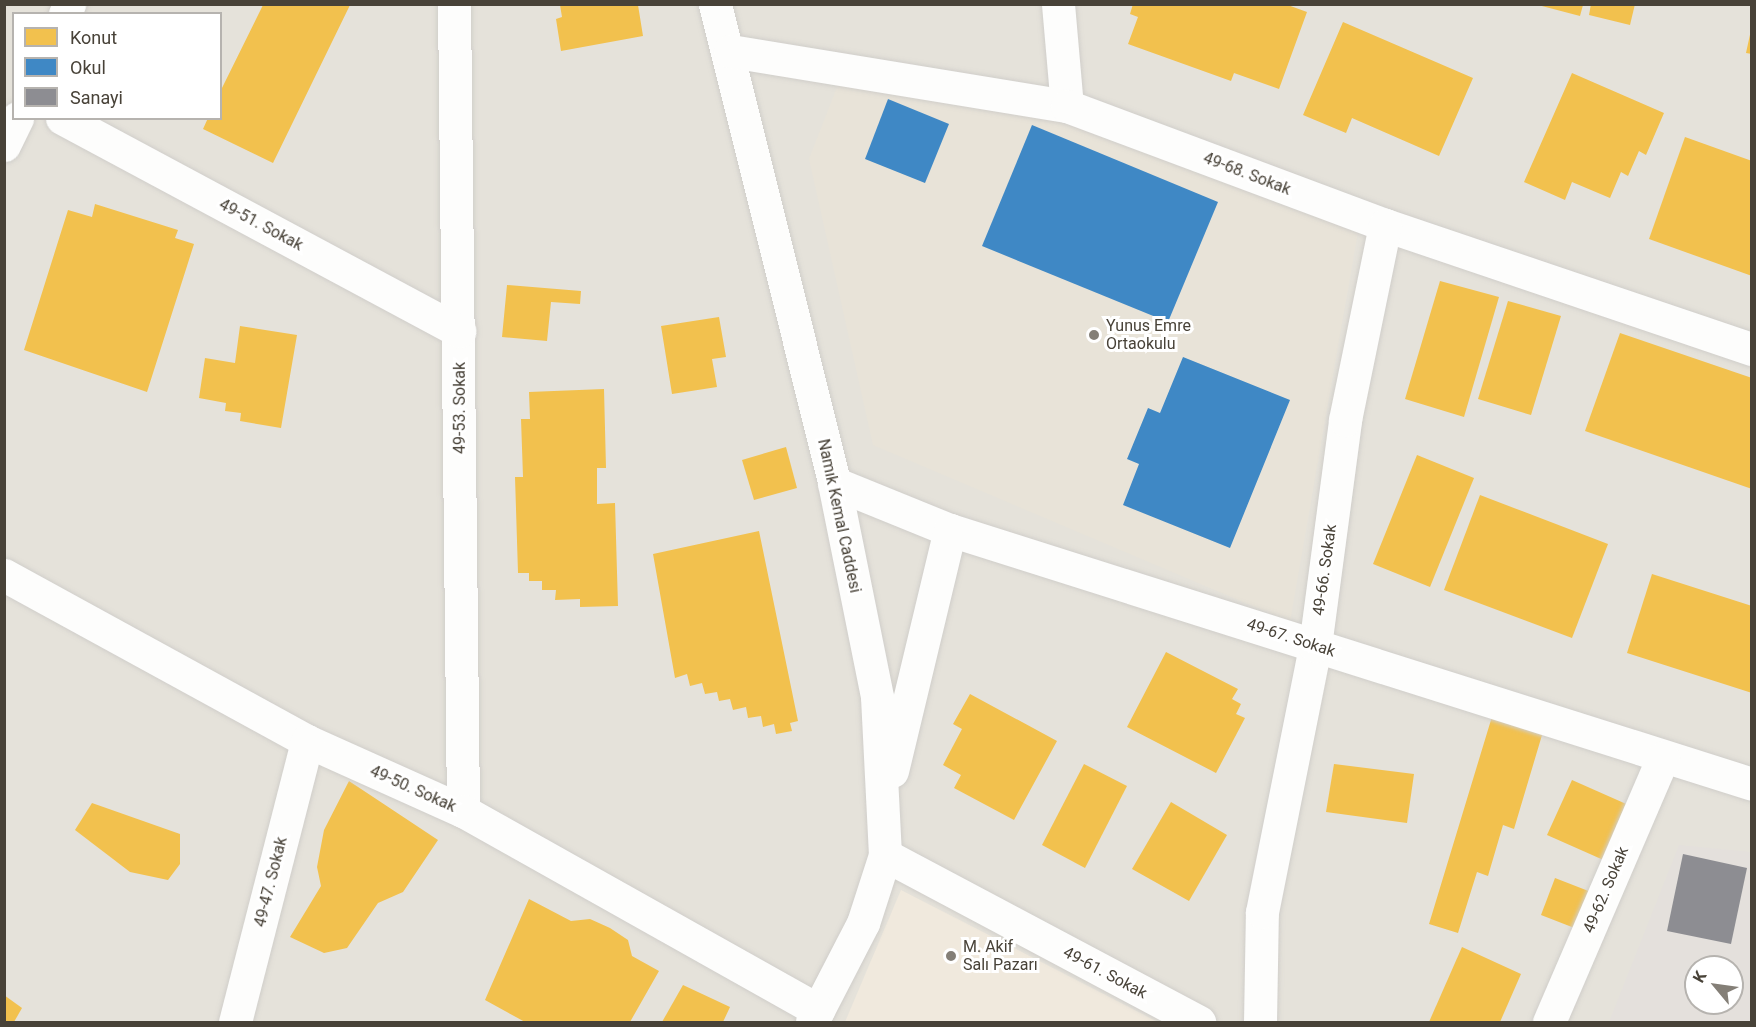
<!DOCTYPE html>
<meta charset="utf-8">
<style>
body{margin:0}
#map{position:relative;width:1756px;height:1027px;overflow:hidden;background:#f2f0ec;font-family:Roboto,sans-serif}
div>[style]{position:absolute}
.residential>*{inset:0;background:#e5e2da}
.commercial>*{inset:0;background:#f0e9dd}
.industrial>*{inset:0;background:#e4e0dc}
.education>*{inset:0;background:#e8e3d8}
.homes>*{inset:0;background:#f2c14e}
.schools>*{inset:0;background:#3f88c5}
.industry>*{inset:0;background:#8d8d92}
.roads{filter:drop-shadow(0 0 2px #d0ceca) drop-shadow(0 0 2px #d0ceca)}
.minor>*{height:33px;margin:-16.5px;padding:0 16.5px;transform-origin:16.5px;border-radius:16.5px;background:#fdfdfc}
.dots>*{width:16px;height:16px;translate:-50% -50%;box-sizing:border-box;border:3px solid #fff;border-radius:50%}
span{translate:-50% -50%;white-space:nowrap;text-align:center;line-height:1.15;-webkit-text-stroke:6px #fff;paint-order:stroke}
.street-label{font-size:16px;color:#484238}
.poi-label{font-size:16px;color:#484238}
.left{translate:0 -50%;text-align:left}
.frame{position:absolute;inset:0;border:6px solid #484238;pointer-events:none}
.legend{position:absolute;left:12px;top:12px;width:210px;height:108px;box-sizing:border-box;background:#fff;border:2px solid #b6b3af;margin:0;padding:8px 10px;list-style:none;font-size:18px;color:#484238}
.legend li{display:flex;align-items:center;gap:12px;height:30px}
.legend b{width:30px;border:2px solid #b6b3af}
.north{position:absolute;left:1684px;top:955px;width:60px;height:60px;box-sizing:border-box;background:#fff;border:2px solid #b6b3af;border-radius:50%;rotate:299deg;font-size:16px;font-weight:700;line-height:24px;text-align:center;color:#484238}
.north::after{content:'';display:block;margin:auto;width:21px;height:27px;background:#847f77;clip-path:polygon(50% 0,100% 100%,50% 72%,0 100%)}
</style>
<div id="map">
<div class="residential">
<div style="clip-path:polygon(evenodd,5px 5px,1751px 5px,1751px 1022px,5px 1022px,5px 5px,14px 14px,220px 14px,220px 118px,14px 118px,14px 14px,5px 5px,1696px 967px,1732px 967px,1732px 1003px,1696px 1003px,1696px 967px)"></div>
</div>
<div class="commercial">
<div style="clip-path:polygon(901px 890px,1158px 1022px,845px 1022px)"></div>
</div>
<div class="industrial">
<div style="clip-path:polygon(evenodd,1679px 845px,1751px 852px,1751px 1022px,1609px 1022px,1679px 845px,1696px 967px,1732px 967px,1732px 1003px,1696px 1003px,1696px 967px)"></div>
</div>
<div class="education">
<div style="clip-path:polygon(841px 77px,1020px 98px,1359px 226px,1290px 622px,873px 445px,809px 159px)"></div>
</div>
<div class="homes">
<div style="clip-path:polygon(1133px 4px,1285px 4px,1307px 12px,1279px 89px,1234px 73px,1231px 81px,1128px 44px,1138px 17px,1130px 14px)"></div>
<div style="clip-path:polygon(1591px 4px,1635px 4px,1630px 25px,1589px 15px)"></div>
<div style="clip-path:polygon(263px 5px,350px 5px,273px 163px,203px 129px,208px 118px,220px 118px,220px 92px)"></div>
<div style="clip-path:polygon(560px 5px,638px 5px,643px 36px,561px 51px,556px 19px,562px 17px)"></div>
<div style="clip-path:polygon(1538px 5px,1583px 5px,1580px 16px)"></div>
<div style="clip-path:polygon(1343px 22px,1473px 78px,1439px 156px,1352px 118px,1346px 133px,1303px 115px)"></div>
<div style="clip-path:polygon(1751px 30px,1752px 30px,1752px 54px,1746px 53px)"></div>
<div style="clip-path:polygon(1572px 73px,1664px 113px,1646px 155px,1639px 151px,1628px 176px,1621px 172px,1610px 198px,1572px 182px,1565px 200px,1524px 182px)"></div>
<div style="clip-path:polygon(1685px 137px,1752px 161px,1752px 276px,1649px 239px)"></div>
<div style="clip-path:polygon(95px 204px,178px 230px,175px 238px,194px 244px,147px 392px,24px 350px,68px 210px,92px 217px)"></div>
<div style="clip-path:polygon(1440px 281px,1499px 297px,1464px 417px,1405px 399px)"></div>
<div style="clip-path:polygon(507px 285px,581px 291px,580px 304px,551px 302px,547px 341px,502px 337px)"></div>
<div style="clip-path:polygon(1508px 301px,1561px 316px,1531px 415px,1478px 399px)"></div>
<div style="clip-path:polygon(719px 317px,726px 357px,712px 359px,717px 387px,672px 394px,661px 326px)"></div>
<div style="clip-path:polygon(240px 326px,297px 335px,281px 428px,240px 421px,241px 413px,225px 411px,226px 403px,199px 398px,205px 358px,235px 363px)"></div>
<div style="clip-path:polygon(1620px 333px,1752px 378px,1752px 489px,1585px 431px)"></div>
<div style="clip-path:polygon(604px 389px,606px 468px,597px 468px,597px 504px,615px 503px,618px 606px,580px 607px,580px 599px,555px 600px,556px 590px,542px 590px,542px 581px,529px 581px,529px 573px,518px 573px,515px 477px,523px 477px,521px 419px,530px 419px,529px 392px)"></div>
<div style="clip-path:polygon(786px 447px,797px 488px,754px 500px,742px 460px)"></div>
<div style="clip-path:polygon(1417px 455px,1474px 478px,1430px 587px,1373px 564px)"></div>
<div style="clip-path:polygon(1480px 495px,1608px 544px,1572px 638px,1444px 590px)"></div>
<div style="clip-path:polygon(759px 531px,798px 721px,790px 723px,792px 731px,776px 734px,774px 724px,763px 727px,761px 716px,748px 718px,746px 707px,733px 710px,730px 699px,719px 701px,717px 692px,705px 694px,702px 683px,690px 686px,687px 674px,675px 678px,653px 554px)"></div>
<div style="clip-path:polygon(1652px 574px,1752px 606px,1752px 693px,1627px 653px)"></div>
<div style="clip-path:polygon(1166px 652px,1238px 689px,1232px 699px,1241px 704px,1236px 714px,1245px 718px,1216px 773px,1127px 727px)"></div>
<div style="clip-path:polygon(970px 694px,1057px 741px,1014px 820px,954px 788px,961px 775px,943px 765px,962px 729px,953px 724px)"></div>
<div style="clip-path:polygon(1494px 710px,1545px 725px,1514px 829px,1503px 825px,1488px 876px,1477px 872px,1458px 933px,1429px 924px)"></div>
<div style="clip-path:polygon(1084px 764px,1127px 786px,1085px 868px,1042px 845px)"></div>
<div style="clip-path:polygon(1334px 764px,1414px 774px,1407px 823px,1326px 812px)"></div>
<div style="clip-path:polygon(1572px 780px,1633px 807px,1608px 862px,1547px 835px)"></div>
<div style="clip-path:polygon(349px 781px,438px 840px,403px 892px,378px 903px,347px 948px,324px 953px,290px 937px,321px 886px,317px 867px,324px 830px)"></div>
<div style="clip-path:polygon(1171px 802px,1227px 835px,1189px 901px,1132px 869px)"></div>
<div style="clip-path:polygon(92px 803px,180px 834px,180px 864px,168px 880px,130px 872px,75px 830px)"></div>
<div style="clip-path:polygon(1555px 878px,1591px 892px,1577px 929px,1541px 915px)"></div>
<div style="clip-path:polygon(529px 899px,571px 921px,590px 919px,610px 928px,628px 940px,632px 956px,659px 971px,630px 1022px,525px 1022px,485px 1000px)"></div>
<div style="clip-path:polygon(1462px 947px,1521px 974px,1500px 1022px,1429px 1022px)"></div>
<div style="clip-path:polygon(683px 985px,730px 1007px,723px 1022px,662px 1022px)"></div>
<div style="clip-path:polygon(4px 995px,22px 1008px,14px 1022px,4px 1022px)"></div>
</div>
<div class="schools">
<div style="clip-path:polygon(888px 99px,949px 124px,925px 183px,865px 159px)"></div>
<div style="clip-path:polygon(1032px 125px,1218px 202px,1168px 322px,982px 246px)"></div>
<div style="clip-path:polygon(1183px 357px,1290px 400px,1230px 548px,1123px 505px,1139px 464px,1127px 459px,1148px 408px,1160px 413px)"></div>
</div>
<div class="industry">
<div style="clip-path:polygon(1683px 854px,1747px 868px,1731px 944px,1667px 931px)"></div>
</div>
<div class="roads">
<div class="minor">
<div style="left:454px;top:4px;width:807px;rotate:89.36deg"></div>
<div style="left:715px;top:4px;width:494px;rotate:76deg"></div>
<div style="left:834px;top:483px;width:218px;rotate:78.6deg"></div>
<div style="left:877px;top:697px;width:158px;rotate:87.1deg"></div>
<div style="left:885px;top:855px;width:71px;rotate:107.9deg"></div>
<div style="left:863px;top:923px;width:111px;rotate:117.3deg"></div>
<div style="left:1058px;top:4px;width:102px;rotate:85deg"></div>
<div style="left:65px;top:14px;width:11px;rotate:-68deg"></div>
<div style="left:730px;top:51px;width:341px;rotate:9.3deg"></div>
<div style="left:1067px;top:106px;width:340px;rotate:20.5deg"></div>
<div style="left:1385px;top:225px;width:387px;rotate:18.7deg"></div>
<div style="left:62px;top:118px;width:451px;rotate:28.2deg"></div>
<div style="left:4px;top:145px;width:30px;rotate:-64deg"></div>
<div style="left:834px;top:483px;width:125px;rotate:22.1deg"></div>
<div style="left:950px;top:530px;width:841px;rotate:17.57deg"></div>
<div style="left:4px;top:575px;width:345px;rotate:28.7deg"></div>
<div style="left:307px;top:741px;width:171px;rotate:24.2deg"></div>
<div style="left:463px;top:811px;width:407px;rotate:29.3deg"></div>
<div style="left:892px;top:771px;width:248px;rotate:-76.5deg"></div>
<div style="left:885px;top:855px;width:356px;rotate:28deg"></div>
<div style="left:235px;top:1022px;width:290px;rotate:-75.6deg"></div>
<div style="left:1260px;top:1022px;width:110px;rotate:-89deg"></div>
<div style="left:1262px;top:912px;width:271px;rotate:-78.7deg"></div>
<div style="left:1315px;top:646px;width:228px;rotate:-82.4deg"></div>
<div style="left:1345px;top:420px;width:199px;rotate:-78.4deg"></div>
<div style="left:1549px;top:1022px;width:288px;rotate:-66.7deg"></div>
</div>
</div>
<div class="dots">
<div style="left:1094px;top:335px;background:#847f77"></div>
<div style="left:951px;top:956px;background:#847f77"></div>
</div>
<div class="street-label">
<span style="left:1247px;top:174px;rotate:21deg">49-68. Sokak</span>
<span style="left:261px;top:225px;rotate:28deg">49-51. Sokak</span>
<span style="left:460px;top:408px;rotate:-90deg">49-53. Sokak</span>
<span style="left:839px;top:516px;rotate:78deg">Namık Kemal Caddesi</span>
<span style="left:1325px;top:570px;rotate:-82deg">49-66. Sokak</span>
<span style="left:1291px;top:638px;rotate:18deg">49-67. Sokak</span>
<span style="left:413px;top:789px;rotate:24deg">49-50. Sokak</span>
<span style="left:271px;top:882px;rotate:-76deg">49-47. Sokak</span>
<span style="left:1606px;top:890px;rotate:-67deg">49-62. Sokak</span>
<span style="left:1105px;top:973px;rotate:28deg">49-61. Sokak</span>
</div>
<div class="poi-label">
<span class="left" style="left:1106px;top:335px">Yunus Emre<br>Ortaokulu</span>
<span class="left" style="left:963px;top:956px">M. Akif<br>Salı Pazarı</span>
</div>
<div class="frame"></div>
<ul class="legend">
<li><b style="height:16px;background:#f2c14e"></b>Konut</li>
<li><b style="height:16px;background:#3f88c5"></b>Okul</li>
<li><b style="height:16px;background:#8d8d92"></b>Sanayi</li>
</ul>
<div class="north">K</div>
</div>
